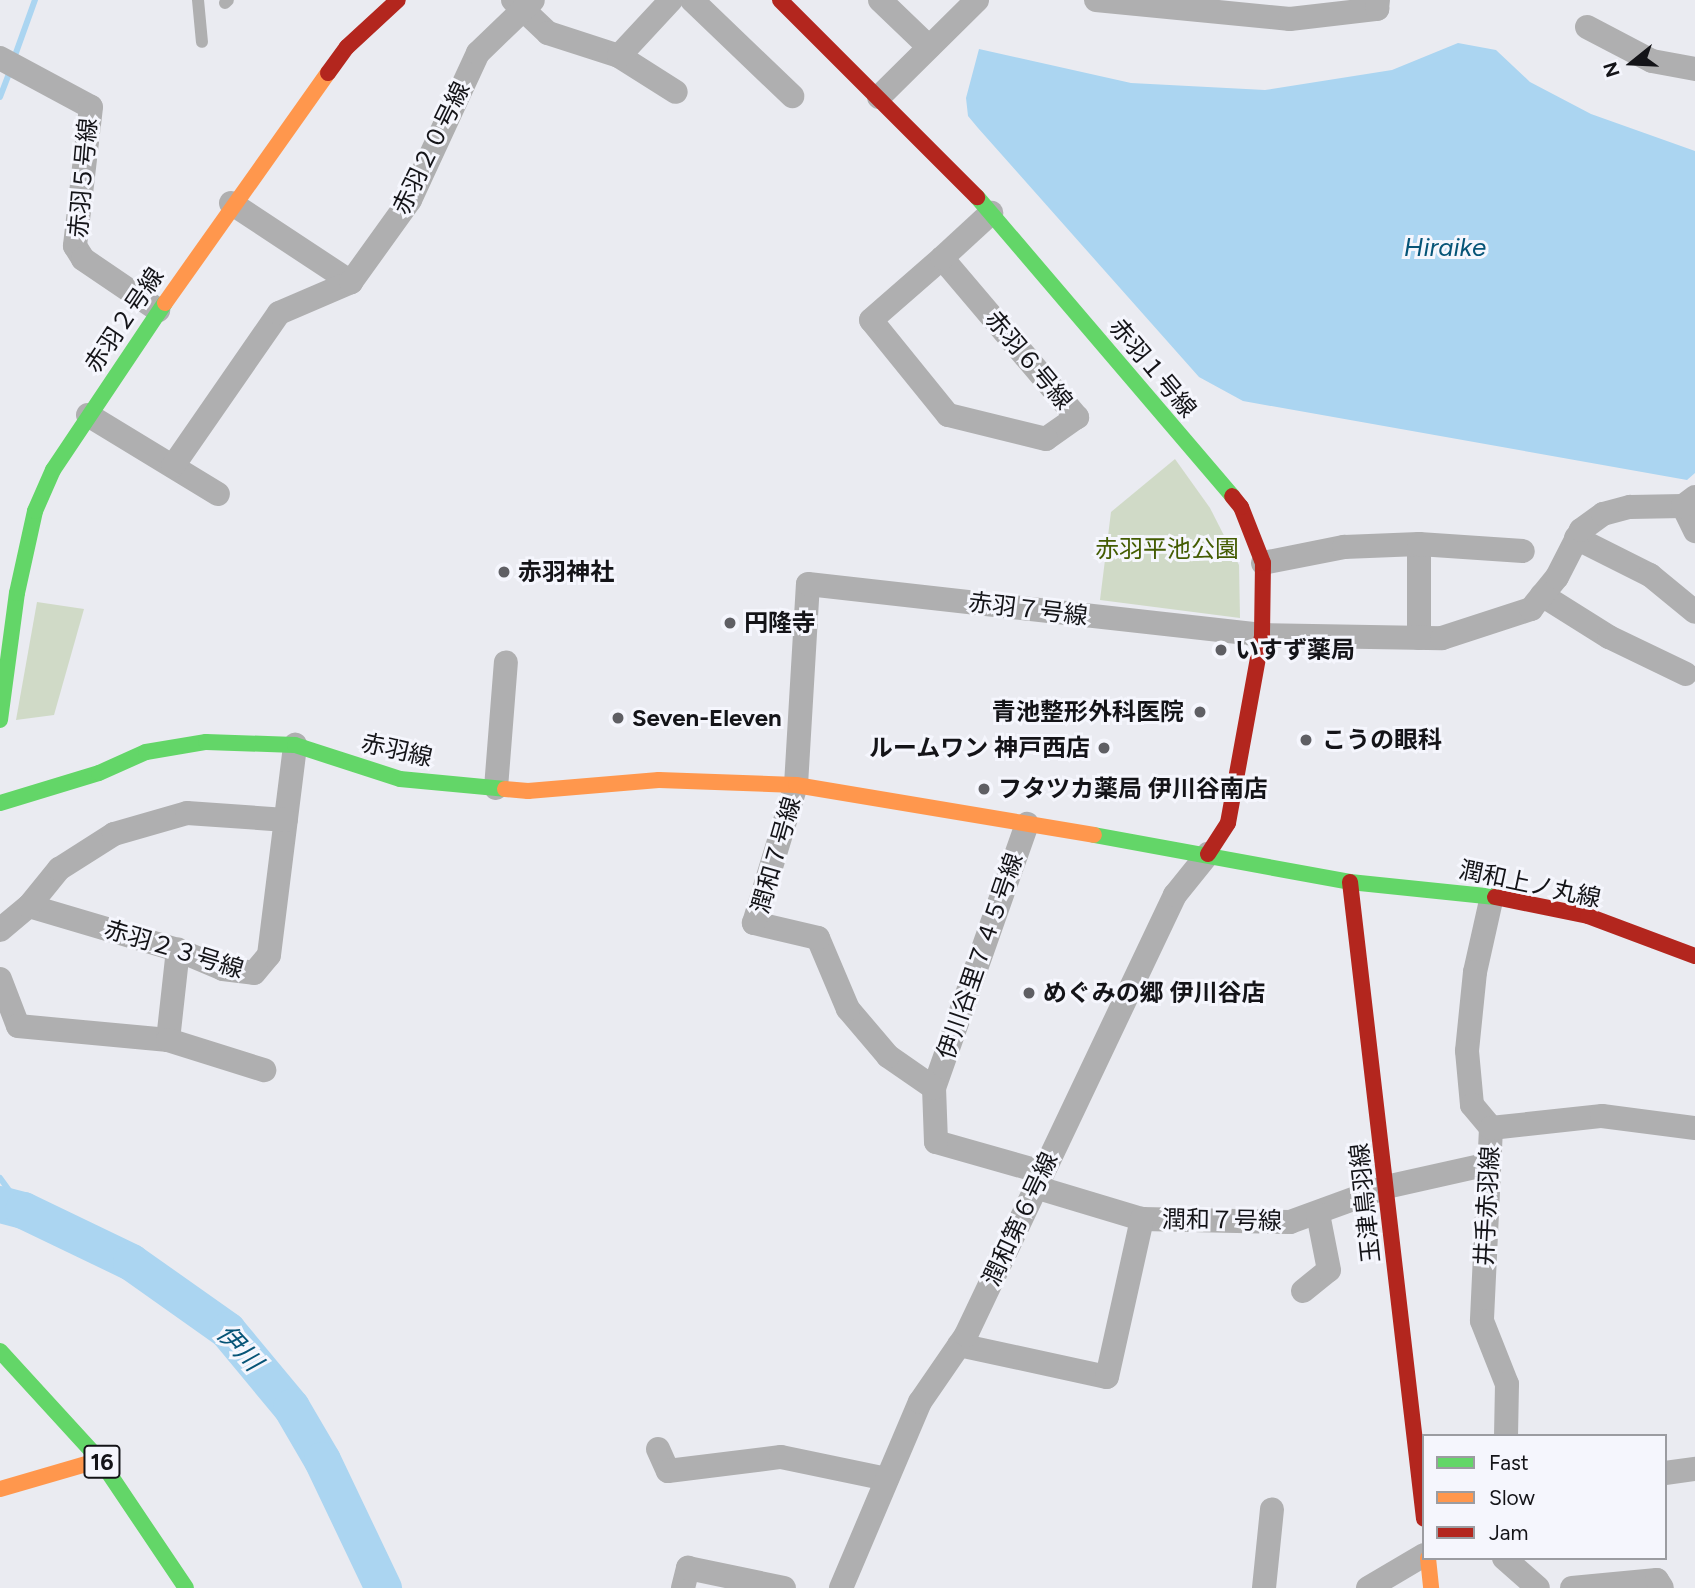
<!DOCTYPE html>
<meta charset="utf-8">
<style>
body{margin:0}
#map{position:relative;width:1695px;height:1588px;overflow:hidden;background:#eaebf1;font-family:Figtree,"Noto Sans JP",sans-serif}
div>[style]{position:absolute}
.green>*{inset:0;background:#d0dac7}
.water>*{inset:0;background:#abd5f1}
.stream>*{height:6px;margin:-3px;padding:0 3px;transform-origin:3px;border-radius:3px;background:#abd5f1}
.river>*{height:37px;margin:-18.5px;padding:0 18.5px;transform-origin:18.5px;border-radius:18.5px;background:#abd5f1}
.lane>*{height:12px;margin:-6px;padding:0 6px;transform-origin:6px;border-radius:6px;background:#afafb0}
.street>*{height:24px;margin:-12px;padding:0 12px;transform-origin:12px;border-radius:12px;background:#afafb0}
.fast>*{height:16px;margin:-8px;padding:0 8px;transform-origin:8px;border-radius:8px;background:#63d668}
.slow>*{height:16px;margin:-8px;padding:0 8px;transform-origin:8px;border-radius:8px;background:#ff974d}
.jam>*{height:16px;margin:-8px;padding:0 8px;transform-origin:8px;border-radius:8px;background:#b3261e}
.dots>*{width:19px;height:19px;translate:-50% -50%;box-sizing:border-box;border:4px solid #f5f6fd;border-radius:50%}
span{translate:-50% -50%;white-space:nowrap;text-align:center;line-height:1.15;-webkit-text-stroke:6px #f5f6fd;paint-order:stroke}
.shield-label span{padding:2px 5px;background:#f5f6fd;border:2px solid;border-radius:5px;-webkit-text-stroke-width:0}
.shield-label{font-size:23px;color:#141418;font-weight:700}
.street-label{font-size:24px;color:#141418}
.park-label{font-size:24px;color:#435c02}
.poi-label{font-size:24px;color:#141418;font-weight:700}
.left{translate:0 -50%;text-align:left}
.right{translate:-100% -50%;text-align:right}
.water-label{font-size:26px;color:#065477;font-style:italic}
.legend{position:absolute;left:1422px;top:1434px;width:245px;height:126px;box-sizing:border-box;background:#f5f6fd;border:2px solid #9b9ca1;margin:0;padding:9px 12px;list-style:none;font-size:21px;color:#141418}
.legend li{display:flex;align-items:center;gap:14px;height:35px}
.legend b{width:35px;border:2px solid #9b9ca1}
.north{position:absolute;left:1597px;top:28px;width:70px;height:70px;-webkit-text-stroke:5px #f5f6fd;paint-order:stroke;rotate:252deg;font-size:19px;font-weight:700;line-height:28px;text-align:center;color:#141418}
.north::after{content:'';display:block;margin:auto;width:24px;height:32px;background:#141418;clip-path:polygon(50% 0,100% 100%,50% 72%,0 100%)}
</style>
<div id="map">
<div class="green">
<div style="clip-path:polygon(1175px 459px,1210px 508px,1239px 565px,1240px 618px,1100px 600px,1111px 512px)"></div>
<div style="clip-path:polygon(37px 602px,84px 609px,54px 715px,16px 720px)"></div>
</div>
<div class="water">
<div style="clip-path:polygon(1458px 43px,1496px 50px,1530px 82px,1591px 114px,1695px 151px,1695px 473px,1687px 480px,1243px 401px,1199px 377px,978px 128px,968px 116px,966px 98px,979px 49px,1131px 83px,1265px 90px,1392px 70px)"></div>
</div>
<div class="stream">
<div style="left:13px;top:61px;width:65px;rotate:-70.2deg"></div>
<div style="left:0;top:97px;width:28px;rotate:-69deg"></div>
<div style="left:0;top:1178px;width:39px;rotate:54deg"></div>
</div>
<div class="river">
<div style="left:0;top:1204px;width:24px;rotate:15deg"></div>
<div style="left:23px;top:1210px;width:120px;rotate:25.7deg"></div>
<div style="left:131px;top:1262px;width:118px;rotate:35.3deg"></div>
<div style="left:227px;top:1330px;width:100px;rotate:50.3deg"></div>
<div style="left:291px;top:1407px;width:61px;rotate:59.7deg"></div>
<div style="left:322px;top:1460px;width:142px;rotate:64.5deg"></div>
</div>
<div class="lane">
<div style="left:198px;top:0;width:42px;rotate:84.6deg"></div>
<div style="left:225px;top:3px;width:4px;rotate:-45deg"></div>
</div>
<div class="street">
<div style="left:513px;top:0;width:48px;rotate:43.3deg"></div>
<div style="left:548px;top:33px;width:75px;rotate:17.9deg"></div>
<div style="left:619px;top:56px;width:67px;rotate:32.3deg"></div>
<div style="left:692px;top:0;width:139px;rotate:43.8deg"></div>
<div style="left:880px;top:0;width:68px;rotate:43.8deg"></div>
<div style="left:1096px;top:0;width:195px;rotate:5.6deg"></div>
<div style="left:1290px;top:19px;width:88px;rotate:-6.6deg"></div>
<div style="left:1377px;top:9px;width:9px;rotate:-84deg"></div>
<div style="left:1587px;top:27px;width:73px;rotate:27.6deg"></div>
<div style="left:1652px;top:61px;width:44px;rotate:10.5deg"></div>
<div style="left:619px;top:56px;width:76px;rotate:-47.1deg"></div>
<div style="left:0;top:58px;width:103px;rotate:28.3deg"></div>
<div style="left:91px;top:107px;width:140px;rotate:96.6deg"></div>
<div style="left:75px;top:246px;width:15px;rotate:58deg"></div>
<div style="left:83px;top:259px;width:91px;rotate:34.2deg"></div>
<div style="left:879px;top:97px;width:138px;rotate:-44.7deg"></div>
<div style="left:231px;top:203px;width:144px;rotate:33.4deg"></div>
<div style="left:942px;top:258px;width:209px;rotate:49.7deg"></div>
<div style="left:1077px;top:417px;width:38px;rotate:145deg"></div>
<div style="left:1046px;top:439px;width:101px;rotate:-166.2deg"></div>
<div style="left:948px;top:415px;width:122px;rotate:-129deg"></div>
<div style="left:871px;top:320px;width:94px;rotate:-41.1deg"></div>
<div style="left:942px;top:258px;width:67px;rotate:-42.6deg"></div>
<div style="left:88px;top:415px;width:152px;rotate:31.3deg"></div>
<div style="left:173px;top:466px;width:186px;rotate:-55.3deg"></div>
<div style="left:279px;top:313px;width:78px;rotate:-23.3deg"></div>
<div style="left:351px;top:282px;width:101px;rotate:-54.3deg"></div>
<div style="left:410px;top:200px;width:162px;rotate:-65.2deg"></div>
<div style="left:478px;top:53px;width:76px;rotate:-43.9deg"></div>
<div style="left:1683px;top:506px;width:28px;rotate:64deg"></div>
<div style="left:1576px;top:538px;width:83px;rotate:26.6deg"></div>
<div style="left:1650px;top:575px;width:58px;rotate:39.4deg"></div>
<div style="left:1419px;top:544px;width:94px;rotate:90deg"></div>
<div style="left:1263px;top:563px;width:83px;rotate:-11.2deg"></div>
<div style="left:1344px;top:547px;width:75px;rotate:-2.3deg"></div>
<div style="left:1419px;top:544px;width:104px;rotate:3.9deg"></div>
<div style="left:1542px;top:595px;width:79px;rotate:32.1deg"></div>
<div style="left:1609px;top:637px;width:85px;rotate:25.7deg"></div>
<div style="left:496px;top:788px;width:126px;rotate:-85.5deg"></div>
<div style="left:1492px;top:896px;width:78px;rotate:102.6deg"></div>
<div style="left:1475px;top:972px;width:79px;rotate:95.8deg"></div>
<div style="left:1467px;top:1051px;width:54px;rotate:84.7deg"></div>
<div style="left:1472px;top:1105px;width:30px;rotate:50deg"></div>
<div style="left:1491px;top:1128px;width:193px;rotate:92.7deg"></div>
<div style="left:1482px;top:1321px;width:68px;rotate:68.4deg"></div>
<div style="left:1507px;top:1384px;width:52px;rotate:91.1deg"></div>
<div style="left:29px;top:906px;width:155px;rotate:16.5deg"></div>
<div style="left:178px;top:950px;width:49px;rotate:22.9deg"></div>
<div style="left:223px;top:969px;width:31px;rotate:7deg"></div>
<div style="left:254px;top:973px;width:23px;rotate:-50deg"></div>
<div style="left:269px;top:955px;width:212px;rotate:-82.9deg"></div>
<div style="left:0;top:930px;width:38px;rotate:-40deg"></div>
<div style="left:29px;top:906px;width:48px;rotate:-51deg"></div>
<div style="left:59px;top:869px;width:65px;rotate:-32.5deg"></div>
<div style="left:114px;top:834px;width:76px;rotate:-16deg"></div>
<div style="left:187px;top:813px;width:99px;rotate:4deg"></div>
<div style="left:0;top:979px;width:50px;rotate:69deg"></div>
<div style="left:18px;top:1026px;width:151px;rotate:5.3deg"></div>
<div style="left:168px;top:1040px;width:91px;rotate:-83.7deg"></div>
<div style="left:168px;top:1040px;width:101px;rotate:17.4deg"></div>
<div style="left:934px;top:1088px;width:280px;rotate:-70.6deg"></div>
<div style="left:1491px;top:1128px;width:112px;rotate:-6.2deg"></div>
<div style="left:1602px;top:1116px;width:94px;rotate:7.4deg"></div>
<div style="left:1042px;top:1172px;width:110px;rotate:-164.2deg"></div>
<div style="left:936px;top:1142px;width:54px;rotate:-92.1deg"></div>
<div style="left:934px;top:1088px;width:56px;rotate:-145.2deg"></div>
<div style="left:888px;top:1056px;width:62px;rotate:-130.4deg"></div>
<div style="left:848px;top:1009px;width:77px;rotate:-112.9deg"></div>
<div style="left:818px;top:938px;width:66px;rotate:-166.8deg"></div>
<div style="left:754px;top:923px;width:144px;rotate:-73.1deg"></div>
<div style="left:796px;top:785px;width:201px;rotate:-86.6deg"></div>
<div style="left:808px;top:584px;width:457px;rotate:6.4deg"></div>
<div style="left:1262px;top:635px;width:180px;rotate:1deg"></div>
<div style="left:1442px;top:638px;width:94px;rotate:-18deg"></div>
<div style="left:1531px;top:609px;width:41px;rotate:-50.9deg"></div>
<div style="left:1557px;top:577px;width:53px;rotate:-62.9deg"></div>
<div style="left:1581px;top:530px;width:27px;rotate:-36deg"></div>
<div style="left:1603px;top:514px;width:28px;rotate:-15deg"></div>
<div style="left:1630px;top:507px;width:53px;rotate:-1.1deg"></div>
<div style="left:1683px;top:506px;width:15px;rotate:-37deg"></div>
<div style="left:1035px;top:1187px;width:112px;rotate:16.7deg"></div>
<div style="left:1142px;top:1219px;width:148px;rotate:1.2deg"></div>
<div style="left:1290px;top:1222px;width:102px;rotate:-20deg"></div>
<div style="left:1386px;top:1187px;width:106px;rotate:-12.6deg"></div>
<div style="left:1303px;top:1291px;width:33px;rotate:-39deg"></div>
<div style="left:1329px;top:1270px;width:57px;rotate:-101.1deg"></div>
<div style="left:959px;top:1345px;width:151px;rotate:12.2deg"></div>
<div style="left:1107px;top:1377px;width:162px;rotate:-77.5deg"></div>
<div style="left:658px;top:1449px;width:24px;rotate:66deg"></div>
<div style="left:668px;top:1471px;width:114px;rotate:-7.1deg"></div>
<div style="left:781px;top:1457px;width:108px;rotate:11.7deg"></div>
<div style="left:1665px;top:1473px;width:30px;rotate:-8deg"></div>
<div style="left:1504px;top:1558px;width:45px;rotate:41.4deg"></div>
<div style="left:683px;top:1588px;width:21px;rotate:-76deg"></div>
<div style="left:688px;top:1568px;width:98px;rotate:11.8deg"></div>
<div style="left:841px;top:1588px;width:202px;rotate:-67deg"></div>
<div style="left:920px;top:1402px;width:81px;rotate:-55.5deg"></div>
<div style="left:966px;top:1335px;width:487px;rotate:-64.6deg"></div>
<div style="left:1175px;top:895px;width:53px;rotate:-51.2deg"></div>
<div style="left:1264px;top:1588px;width:79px;rotate:-84.2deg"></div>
<div style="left:1368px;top:1588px;width:65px;rotate:-30.5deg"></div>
<div style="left:1572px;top:1588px;width:85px;rotate:-5.4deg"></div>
<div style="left:1657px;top:1580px;width:9px;rotate:58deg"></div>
</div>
<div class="fast">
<div style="left:977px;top:197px;width:393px;rotate:49.5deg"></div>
<div style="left:0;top:720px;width:128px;rotate:-82.4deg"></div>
<div style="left:17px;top:593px;width:84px;rotate:-77.6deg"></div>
<div style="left:35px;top:511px;width:45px;rotate:-66.3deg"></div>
<div style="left:53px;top:470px;width:201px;rotate:-56.2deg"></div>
<div style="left:0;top:803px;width:103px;rotate:-16.9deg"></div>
<div style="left:99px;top:773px;width:51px;rotate:-24.1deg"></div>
<div style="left:146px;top:752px;width:61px;rotate:-9.5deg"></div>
<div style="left:206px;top:742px;width:89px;rotate:1.9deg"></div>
<div style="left:295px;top:745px;width:110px;rotate:17.9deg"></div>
<div style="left:400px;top:779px;width:105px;rotate:5.4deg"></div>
<div style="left:1094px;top:835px;width:260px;rotate:10.4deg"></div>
<div style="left:1350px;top:882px;width:146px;rotate:5.9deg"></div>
<div style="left:0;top:1351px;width:148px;rotate:47.5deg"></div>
<div style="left:100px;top:1460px;width:154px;rotate:56.1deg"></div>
</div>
<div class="slow">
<div style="left:165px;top:303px;width:282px;rotate:-54.7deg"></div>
<div style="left:505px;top:789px;width:23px;rotate:5deg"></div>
<div style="left:528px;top:791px;width:131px;rotate:-4.8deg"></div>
<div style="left:659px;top:780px;width:137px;rotate:2.1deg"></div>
<div style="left:796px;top:785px;width:302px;rotate:9.5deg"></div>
<div style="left:0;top:1489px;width:104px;rotate:-16.2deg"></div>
<div style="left:1428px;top:1558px;width:30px;rotate:84deg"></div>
</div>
<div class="jam">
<div style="left:780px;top:0;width:279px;rotate:45deg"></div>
<div style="left:328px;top:73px;width:32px;rotate:-54deg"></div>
<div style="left:347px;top:47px;width:69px;rotate:-42.7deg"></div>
<div style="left:1208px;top:854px;width:37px;rotate:-57deg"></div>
<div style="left:1228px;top:823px;width:191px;rotate:-79.7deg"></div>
<div style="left:1262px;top:635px;width:72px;rotate:-89.2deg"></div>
<div style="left:1263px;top:563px;width:60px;rotate:-111.4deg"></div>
<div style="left:1241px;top:507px;width:14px;rotate:-129deg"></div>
<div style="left:1350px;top:882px;width:641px;rotate:83.37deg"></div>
<div style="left:1495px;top:897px;width:95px;rotate:11.5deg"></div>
<div style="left:1588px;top:916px;width:114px;rotate:20.5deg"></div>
</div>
<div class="dots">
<div style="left:504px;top:572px;background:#5f5f64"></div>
<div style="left:730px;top:623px;background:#5f5f64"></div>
<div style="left:1221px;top:650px;background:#5f5f64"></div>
<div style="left:1200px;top:712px;background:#5f5f64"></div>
<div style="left:618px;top:718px;background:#5f5f64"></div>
<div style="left:1306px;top:740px;background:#5f5f64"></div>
<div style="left:1104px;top:748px;background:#5f5f64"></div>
<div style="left:984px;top:789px;background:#5f5f64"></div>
<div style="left:1029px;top:993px;background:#5f5f64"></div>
</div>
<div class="shield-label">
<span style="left:102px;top:1462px">16</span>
</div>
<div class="street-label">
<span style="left:431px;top:148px;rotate:-64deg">赤羽２０号線</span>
<span style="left:83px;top:178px;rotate:-85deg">赤羽５号線</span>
<span style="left:124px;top:320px;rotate:-56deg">赤羽２号線</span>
<span style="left:1029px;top:360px;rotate:50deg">赤羽６号線</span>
<span style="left:1153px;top:368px;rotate:50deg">赤羽１号線</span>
<span style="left:1028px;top:609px;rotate:7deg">赤羽７号線</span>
<span style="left:397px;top:750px;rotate:13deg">赤羽線</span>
<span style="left:776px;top:855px;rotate:-74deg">潤和７号線</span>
<span style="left:1530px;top:884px;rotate:12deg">潤和上ノ丸線</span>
<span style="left:174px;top:949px;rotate:17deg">赤羽２３号線</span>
<span style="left:980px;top:956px;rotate:-71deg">伊川谷里７４５号線</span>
<span style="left:1365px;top:1203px;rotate:-96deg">玉津鳥羽線</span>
<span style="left:1487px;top:1206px;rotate:-87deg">井手赤羽線</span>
<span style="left:1020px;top:1219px;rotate:-65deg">潤和第６号線</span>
<span style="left:1222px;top:1220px;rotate:1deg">潤和７号線</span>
</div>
<div class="park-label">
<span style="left:1167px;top:549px">赤羽平池公園</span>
</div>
<div class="poi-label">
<span class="left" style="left:518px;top:572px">赤羽神社</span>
<span class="left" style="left:744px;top:623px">円隆寺</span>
<span class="left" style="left:1235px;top:650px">いすず薬局</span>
<span class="right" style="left:1184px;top:712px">青池整形外科医院</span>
<span class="left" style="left:632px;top:718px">Seven-Eleven</span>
<span class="left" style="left:1322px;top:740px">こうの眼科</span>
<span class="right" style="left:1090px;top:748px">ルームワン 神戸西店</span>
<span class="left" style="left:998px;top:789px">フタツカ薬局 伊川谷南店</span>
<span class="left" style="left:1043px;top:993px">めぐみの郷 伊川谷店</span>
</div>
<div class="water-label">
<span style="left:1445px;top:248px">Hiraike</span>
<span style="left:239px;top:1348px;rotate:47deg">伊川</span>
</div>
<ul class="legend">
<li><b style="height:9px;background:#63d668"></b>Fast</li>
<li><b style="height:9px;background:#ff974d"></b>Slow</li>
<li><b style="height:9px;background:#b3261e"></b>Jam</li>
</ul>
<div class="north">N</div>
</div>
